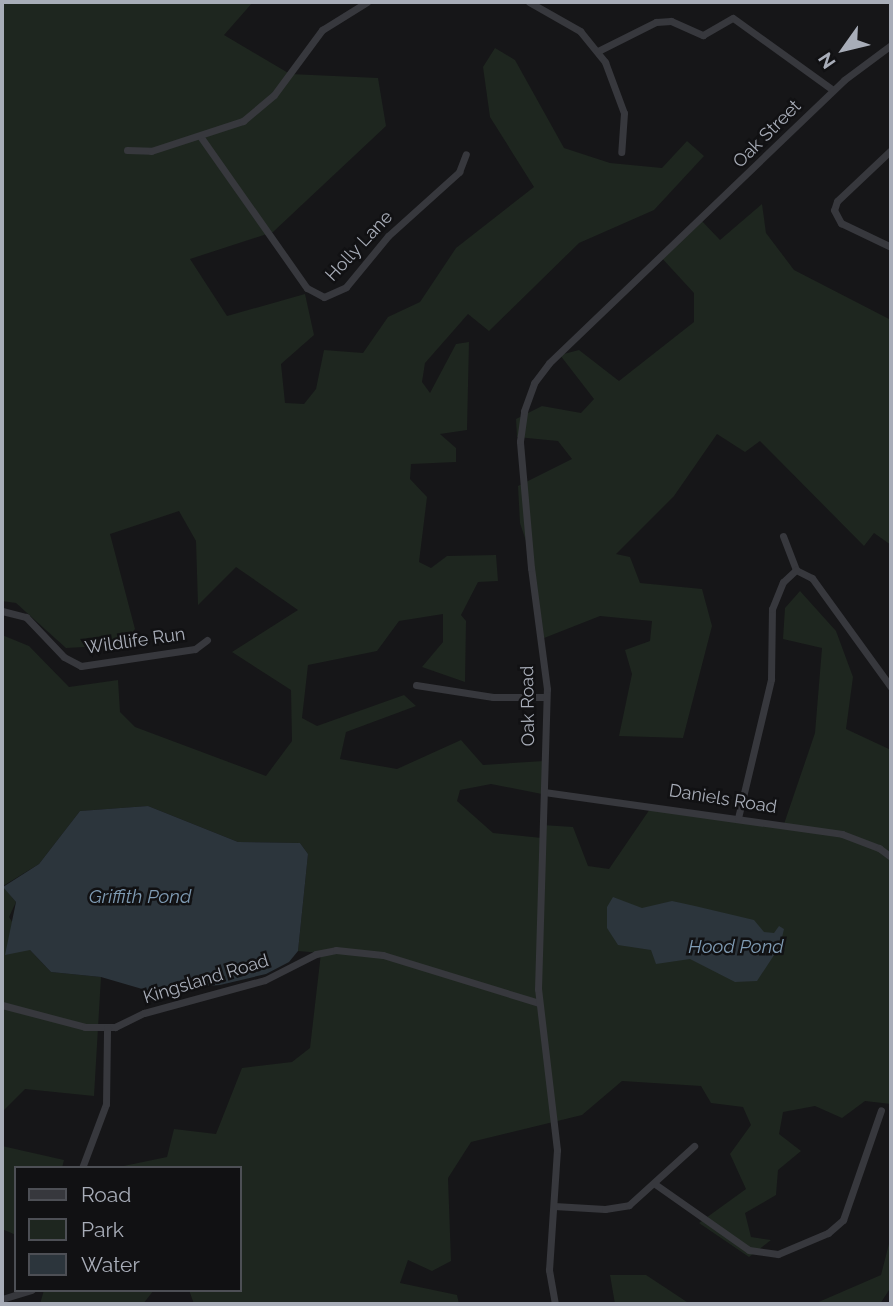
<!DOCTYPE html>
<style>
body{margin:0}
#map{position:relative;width:893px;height:1306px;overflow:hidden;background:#161618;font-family:Raleway,sans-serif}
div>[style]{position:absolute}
.green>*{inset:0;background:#1e261f}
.water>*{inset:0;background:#2c353c}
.minor>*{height:7px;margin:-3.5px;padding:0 3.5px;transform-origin:3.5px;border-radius:3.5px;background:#37383d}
span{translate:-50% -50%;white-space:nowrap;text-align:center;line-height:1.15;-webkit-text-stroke:5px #111113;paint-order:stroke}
.street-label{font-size:18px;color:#a8adb8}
.water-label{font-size:19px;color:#7f9bb3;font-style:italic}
.frame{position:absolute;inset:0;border:4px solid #a8adb8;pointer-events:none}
.legend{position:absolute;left:14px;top:1166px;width:228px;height:126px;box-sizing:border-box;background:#111113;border:2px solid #4d4f55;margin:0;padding:9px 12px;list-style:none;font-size:21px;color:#a8adb8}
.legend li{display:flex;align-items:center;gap:14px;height:35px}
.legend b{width:35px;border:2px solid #4d4f55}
.north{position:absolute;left:809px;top:14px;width:70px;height:70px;-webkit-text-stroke:5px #111113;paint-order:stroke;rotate:236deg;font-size:19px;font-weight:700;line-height:28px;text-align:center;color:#a8adb8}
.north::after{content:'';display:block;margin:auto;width:24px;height:32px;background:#a8adb8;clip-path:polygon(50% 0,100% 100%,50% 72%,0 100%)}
</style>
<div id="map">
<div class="green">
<div style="clip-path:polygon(2px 2px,253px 2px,224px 35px,290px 74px,378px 78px,386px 126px,273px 232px,190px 259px,227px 316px,305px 294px,314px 335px,281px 364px,285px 403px,304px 404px,316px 389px,324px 350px,363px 353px,388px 317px,420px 302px,456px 248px,534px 187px,490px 117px,483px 67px,495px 48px,515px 60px,564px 148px,610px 163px,662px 168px,687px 141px,704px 156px,654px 210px,579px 243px,489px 331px,468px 314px,425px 363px,422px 382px,430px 393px,456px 344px,469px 342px,467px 430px,440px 434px,456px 448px,456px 462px,411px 464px,410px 479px,427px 497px,419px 562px,431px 568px,447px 556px,496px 555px,498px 581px,478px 582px,461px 615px,466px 621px,465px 682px,422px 667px,443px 642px,443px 614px,399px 621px,377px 651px,308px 665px,302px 718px,317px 726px,404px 695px,416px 706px,346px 732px,340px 759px,397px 769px,461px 740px,483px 765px,544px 761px,542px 794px,491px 784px,460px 790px,457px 801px,493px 833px,542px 838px,542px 825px,573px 827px,588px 866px,609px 869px,652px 806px,784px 824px,815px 733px,822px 648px,783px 639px,785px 608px,800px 591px,836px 631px,853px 677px,846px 729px,891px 750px,891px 1104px,865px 1101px,842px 1118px,815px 1106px,783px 1112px,779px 1134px,801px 1151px,778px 1170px,776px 1195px,745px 1213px,751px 1237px,771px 1240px,749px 1257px,699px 1223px,746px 1189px,730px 1154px,751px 1125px,743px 1107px,711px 1103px,701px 1086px,622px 1081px,582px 1115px,471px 1142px,448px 1178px,451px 1261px,432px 1271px,408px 1260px,400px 1283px,457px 1295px,459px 1304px,194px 1304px,189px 1290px,240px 1290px,240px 1168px,114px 1168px,167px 1157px,174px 1129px,216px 1134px,242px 1068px,292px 1062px,310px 1048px,321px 953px,298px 951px,308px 854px,300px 843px,238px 842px,148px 806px,80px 811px,39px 864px,3px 886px,16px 902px,9px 917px,30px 950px,51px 972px,101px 977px,94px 1096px,25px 1089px,2px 1112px,2px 635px,29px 646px,69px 687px,118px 680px,120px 712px,135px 727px,266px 776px,292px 741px,291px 690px,232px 652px,298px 610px,236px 567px,198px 605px,196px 541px,179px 511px,110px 534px,135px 629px,122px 645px,66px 648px,16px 603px,2px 601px)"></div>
<div style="clip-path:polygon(762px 204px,766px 233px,794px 270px,891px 320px,891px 545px,874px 533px,864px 546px,760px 441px,745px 452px,717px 434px,674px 496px,616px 554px,630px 557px,640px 583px,702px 589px,712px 626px,683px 738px,619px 736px,632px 674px,625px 650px,650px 641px,652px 621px,600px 616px,539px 640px,532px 559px,520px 523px,518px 486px,572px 459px,558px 441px,517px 437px,516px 419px,542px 406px,581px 413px,594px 399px,560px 355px,579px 350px,619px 381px,694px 322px,694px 293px,659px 255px,699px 218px,720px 240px)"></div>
<div style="clip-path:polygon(2px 1146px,64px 1160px,62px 1168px,16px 1168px,16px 1235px,2px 1229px)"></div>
<div style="clip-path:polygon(891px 1236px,891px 1287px,880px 1304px,814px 1304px,881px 1275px)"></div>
<div style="clip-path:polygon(610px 1275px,646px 1275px,687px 1302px,703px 1304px,615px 1304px)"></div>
<div style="clip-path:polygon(44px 1290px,154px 1290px,143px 1304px,40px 1304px)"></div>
</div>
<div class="water">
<div style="clip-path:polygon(148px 806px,238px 842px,300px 843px,308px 854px,298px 951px,289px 962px,266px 974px,220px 985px,149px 991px,101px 977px,51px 972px,30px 950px,5px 955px,16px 902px,3px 887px,39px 864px,80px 811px)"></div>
<div style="clip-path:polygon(613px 897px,642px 908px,672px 901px,695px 906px,754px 920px,764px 932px,774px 933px,779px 926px,784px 929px,780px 946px,757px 981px,735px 982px,690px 959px,656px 964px,651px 950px,618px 945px,607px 928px,607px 907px)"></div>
</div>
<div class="minor">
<div style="left:529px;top:2px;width:59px;rotate:29.6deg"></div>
<div style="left:580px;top:31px;width:40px;rotate:51deg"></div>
<div style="left:605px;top:62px;width:54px;rotate:69.6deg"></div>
<div style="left:624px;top:113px;width:39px;rotate:94deg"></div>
<div style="left:598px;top:51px;width:65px;rotate:-26.6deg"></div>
<div style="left:656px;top:22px;width:15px;rotate:-4deg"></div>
<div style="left:671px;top:21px;width:35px;rotate:24deg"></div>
<div style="left:703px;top:35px;width:34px;rotate:-30deg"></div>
<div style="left:733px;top:18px;width:123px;rotate:35.8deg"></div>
<div style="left:200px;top:136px;width:186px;rotate:54.9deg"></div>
<div style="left:307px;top:288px;width:19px;rotate:28deg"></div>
<div style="left:324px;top:297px;width:24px;rotate:-24deg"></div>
<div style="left:346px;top:287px;width:66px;rotate:-50.5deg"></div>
<div style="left:388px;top:236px;width:96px;rotate:-42deg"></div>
<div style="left:459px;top:172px;width:19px;rotate:-69deg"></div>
<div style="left:127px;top:150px;width:24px;rotate:2deg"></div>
<div style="left:151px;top:151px;width:97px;rotate:-18.1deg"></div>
<div style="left:243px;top:121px;width:40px;rotate:-40deg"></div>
<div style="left:274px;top:95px;width:81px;rotate:-53.6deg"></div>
<div style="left:322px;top:30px;width:53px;rotate:-31.9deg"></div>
<div style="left:891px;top:150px;width:74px;rotate:136.6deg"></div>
<div style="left:837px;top:201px;width:9px;rotate:108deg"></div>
<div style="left:834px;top:210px;width:15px;rotate:62deg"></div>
<div style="left:841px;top:223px;width:55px;rotate:25.6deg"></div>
<div style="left:783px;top:536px;width:36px;rotate:69deg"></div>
<div style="left:796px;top:570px;width:18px;rotate:27deg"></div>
<div style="left:812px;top:578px;width:135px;rotate:54.1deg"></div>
<div style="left:2px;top:611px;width:25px;rotate:14deg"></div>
<div style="left:26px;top:617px;width:55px;rotate:46.5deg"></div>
<div style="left:64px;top:657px;width:19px;rotate:28deg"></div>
<div style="left:81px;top:666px;width:115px;rotate:-8.5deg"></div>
<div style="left:195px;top:649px;width:15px;rotate:-37deg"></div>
<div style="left:416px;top:685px;width:78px;rotate:8.9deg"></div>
<div style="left:493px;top:697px;width:53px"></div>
<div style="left:544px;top:792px;width:301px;rotate:8deg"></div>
<div style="left:842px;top:834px;width:40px;rotate:21deg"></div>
<div style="left:879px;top:848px;width:15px;rotate:37deg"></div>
<div style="left:738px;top:818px;width:143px;rotate:-76.6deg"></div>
<div style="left:771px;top:679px;width:70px;rotate:-89.2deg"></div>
<div style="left:772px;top:609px;width:29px;rotate:-68deg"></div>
<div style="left:783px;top:582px;width:18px;rotate:-43deg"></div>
<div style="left:2px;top:1005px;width:86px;rotate:14.8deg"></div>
<div style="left:85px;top:1027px;width:30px"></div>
<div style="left:115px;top:1027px;width:32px;rotate:-26deg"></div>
<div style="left:144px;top:1013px;width:125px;rotate:-15.3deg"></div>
<div style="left:265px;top:980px;width:57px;rotate:-27deg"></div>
<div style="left:316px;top:954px;width:20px;rotate:-11deg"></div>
<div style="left:336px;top:950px;width:47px;rotate:6.1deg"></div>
<div style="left:383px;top:955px;width:163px;rotate:17.1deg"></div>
<div style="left:82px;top:1168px;width:68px;rotate:-69.4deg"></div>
<div style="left:106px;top:1104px;width:76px;rotate:-89.2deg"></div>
<div style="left:655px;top:1184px;width:115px;rotate:35.1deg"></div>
<div style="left:749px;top:1250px;width:29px;rotate:8deg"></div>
<div style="left:778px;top:1254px;width:54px;rotate:-22.8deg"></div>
<div style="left:828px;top:1233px;width:20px;rotate:-41deg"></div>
<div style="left:843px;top:1220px;width:116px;rotate:-70.9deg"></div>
<div style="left:554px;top:1206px;width:51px;rotate:3.4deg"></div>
<div style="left:605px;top:1209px;width:24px;rotate:-9deg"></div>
<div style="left:629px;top:1205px;width:88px;rotate:-42.2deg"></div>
<div style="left:2px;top:1299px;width:31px;rotate:-17deg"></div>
<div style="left:555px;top:1304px;width:35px;rotate:-100deg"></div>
<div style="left:549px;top:1270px;width:120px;rotate:-86.2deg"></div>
<div style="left:557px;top:1150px;width:162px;rotate:-96.7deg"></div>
<div style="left:538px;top:989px;width:300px;rotate:-88.3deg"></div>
<div style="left:547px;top:689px;width:122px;rotate:-97.5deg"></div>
<div style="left:531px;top:568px;width:127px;rotate:-95deg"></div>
<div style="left:520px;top:441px;width:30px;rotate:-82deg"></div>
<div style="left:524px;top:411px;width:30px;rotate:-70deg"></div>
<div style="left:534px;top:383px;width:25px;rotate:-53deg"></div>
<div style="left:549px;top:363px;width:409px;rotate:-43.8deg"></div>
<div style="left:844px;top:80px;width:59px;rotate:-36.7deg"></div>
</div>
<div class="street-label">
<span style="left:767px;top:134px;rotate:-45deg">Oak Street</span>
<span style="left:359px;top:246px;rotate:-47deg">Holly Lane</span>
<span style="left:135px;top:641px;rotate:-8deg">Wildlife Run</span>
<span style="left:528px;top:706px;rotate:-91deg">Oak Road</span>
<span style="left:723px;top:799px;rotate:9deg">Daniels Road</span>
<span style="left:206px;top:979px;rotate:-17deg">Kingsland Road</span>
</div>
<div class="water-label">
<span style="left:140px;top:897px">Griffith Pond</span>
<span style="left:736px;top:947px">Hood Pond</span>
</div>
<div class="frame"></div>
<ul class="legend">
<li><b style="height:9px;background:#37383d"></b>Road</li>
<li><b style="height:19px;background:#1e261f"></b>Park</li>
<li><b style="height:19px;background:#2c353c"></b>Water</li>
</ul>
<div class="north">N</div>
</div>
